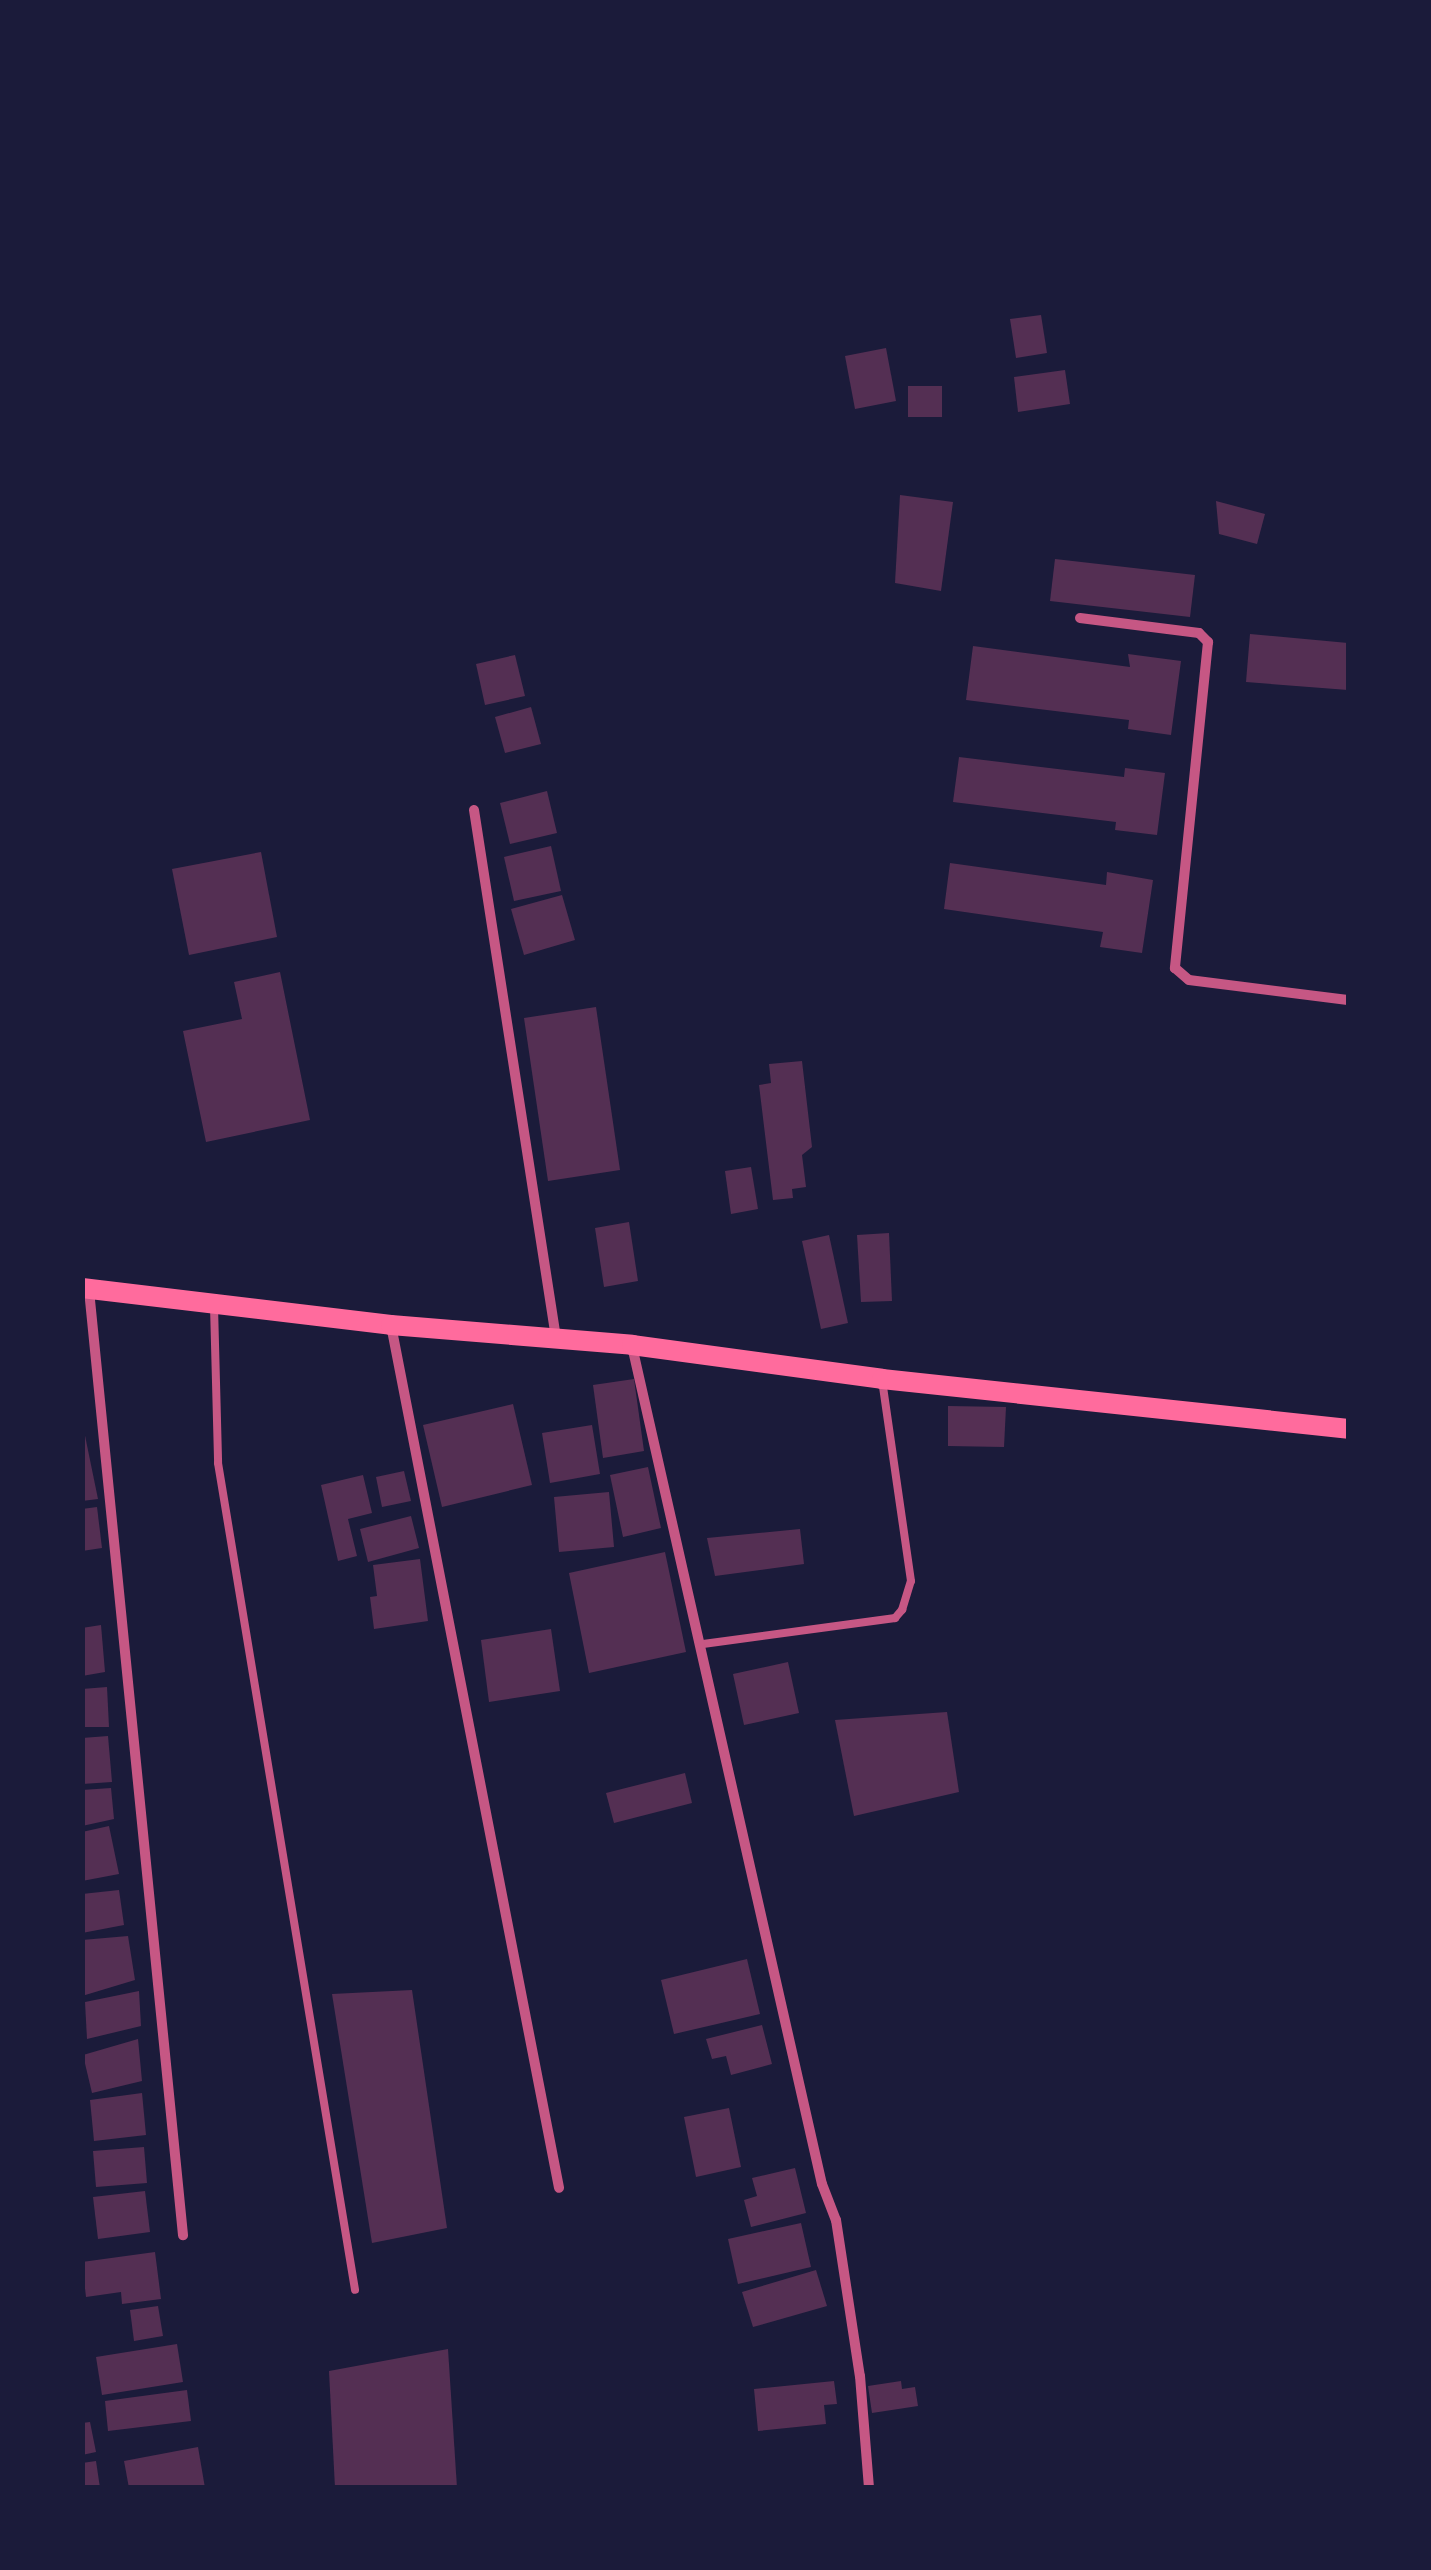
<!DOCTYPE html>
<style>
body{margin:0}
#map{position:relative;width:1431px;height:2570px;overflow:hidden;background:#1b1b3a;font-family:Raleway,sans-serif}
div>[style]{position:absolute}
.building>*{inset:0;background:#542f53}
.service>*{height:8px;margin:-4px;padding:0 4px;transform-origin:4px;border-radius:4px;background:#c65784}
.minor>*{height:10px;margin:-5px;padding:0 5px;transform-origin:5px;border-radius:5px;background:#c65784}
.secondary>*{height:20px;margin:-10px;padding:0 10px;transform-origin:10px;border-radius:10px;background:#ff6b9d}
span{translate:-50% -50%;white-space:nowrap;text-align:center;line-height:1.15;-webkit-text-stroke:9px #1b1b3a;paint-order:stroke}
.frame{position:absolute;inset:0;border:85px solid #1b1b3a;pointer-events:none}
</style>
<div id="map">
<div class="building">
<div style="clip-path:polygon(1041px 315px,1047px 353px,1016px 358px,1010px 319px)"></div>
<div style="clip-path:polygon(886px 348px,896px 401px,855px 409px,845px 356px)"></div>
<div style="clip-path:polygon(1065px 370px,1070px 404px,1018px 412px,1014px 377px)"></div>
<div style="clip-path:polygon(908px 386px,942px 386px,942px 417px,908px 417px)"></div>
<div style="clip-path:polygon(900px 495px,953px 502px,941px 591px,895px 583px)"></div>
<div style="clip-path:polygon(1216px 501px,1265px 514px,1257px 544px,1219px 534px)"></div>
<div style="clip-path:polygon(1055px 559px,1195px 575px,1190px 617px,1050px 601px)"></div>
<div style="clip-path:polygon(1250px 634px,1348px 643px,1348px 690px,1246px 682px)"></div>
<div style="clip-path:polygon(973px 646px,1130px 667px,1128px 654px,1181px 661px,1171px 735px,1128px 729px,1129px 720px,966px 700px)"></div>
<div style="clip-path:polygon(515px 655px,525px 696px,485px 705px,476px 664px)"></div>
<div style="clip-path:polygon(531px 707px,541px 744px,505px 753px,495px 717px)"></div>
<div style="clip-path:polygon(959px 757px,1124px 777px,1125px 768px,1165px 773px,1157px 835px,1115px 830px,1116px 822px,953px 802px)"></div>
<div style="clip-path:polygon(547px 791px,557px 833px,510px 844px,500px 803px)"></div>
<div style="clip-path:polygon(551px 846px,561px 891px,514px 901px,504px 857px)"></div>
<div style="clip-path:polygon(261px 852px,277px 937px,189px 955px,172px 869px)"></div>
<div style="clip-path:polygon(950px 863px,1106px 885px,1107px 872px,1153px 880px,1142px 953px,1100px 947px,1103px 932px,944px 909px)"></div>
<div style="clip-path:polygon(562px 895px,575px 940px,524px 955px,511px 909px)"></div>
<div style="clip-path:polygon(280px 972px,310px 1120px,206px 1142px,183px 1031px,242px 1019px,234px 982px)"></div>
<div style="clip-path:polygon(596px 1007px,620px 1170px,548px 1181px,524px 1018px)"></div>
<div style="clip-path:polygon(802px 1061px,812px 1147px,802px 1155px,806px 1187px,792px 1189px,793px 1198px,773px 1200px,759px 1085px,771px 1083px,769px 1064px)"></div>
<div style="clip-path:polygon(751px 1167px,758px 1209px,731px 1214px,725px 1171px)"></div>
<div style="clip-path:polygon(629px 1222px,638px 1281px,604px 1287px,595px 1228px)"></div>
<div style="clip-path:polygon(889px 1233px,892px 1301px,861px 1302px,857px 1235px)"></div>
<div style="clip-path:polygon(829px 1235px,848px 1323px,821px 1329px,802px 1241px)"></div>
<div style="clip-path:polygon(634px 1379px,644px 1451px,603px 1458px,593px 1385px)"></div>
<div style="clip-path:polygon(513px 1404px,532px 1485px,442px 1507px,423px 1425px)"></div>
<div style="clip-path:polygon(948px 1406px,1006px 1407px,1004px 1447px,948px 1446px)"></div>
<div style="clip-path:polygon(82px 1421px,98px 1499px,82px 1501px)"></div>
<div style="clip-path:polygon(592px 1425px,600px 1474px,550px 1483px,542px 1433px)"></div>
<div style="clip-path:polygon(648px 1467px,661px 1528px,623px 1537px,610px 1475px)"></div>
<div style="clip-path:polygon(404px 1471px,411px 1501px,382px 1507px,376px 1477px)"></div>
<div style="clip-path:polygon(363px 1475px,372px 1513px,348px 1519px,357px 1556px,338px 1561px,321px 1485px)"></div>
<div style="clip-path:polygon(609px 1492px,614px 1547px,559px 1552px,554px 1497px)"></div>
<div style="clip-path:polygon(97px 1507px,102px 1548px,82px 1551px,82px 1509px)"></div>
<div style="clip-path:polygon(411px 1516px,419px 1548px,368px 1562px,360px 1529px)"></div>
<div style="clip-path:polygon(800px 1529px,804px 1564px,715px 1576px,707px 1538px)"></div>
<div style="clip-path:polygon(665px 1552px,686px 1652px,589px 1673px,569px 1573px)"></div>
<div style="clip-path:polygon(420px 1559px,428px 1621px,374px 1629px,370px 1597px,377px 1596px,373px 1565px)"></div>
<div style="clip-path:polygon(101px 1625px,105px 1672px,82px 1676px,82px 1628px)"></div>
<div style="clip-path:polygon(551px 1629px,560px 1691px,489px 1702px,481px 1640px)"></div>
<div style="clip-path:polygon(788px 1662px,799px 1713px,744px 1725px,733px 1674px)"></div>
<div style="clip-path:polygon(107px 1687px,109px 1727px,82px 1727px,82px 1689px)"></div>
<div style="clip-path:polygon(947px 1712px,959px 1792px,854px 1816px,835px 1720px)"></div>
<div style="clip-path:polygon(108px 1736px,112px 1782px,82px 1784px,82px 1738px)"></div>
<div style="clip-path:polygon(685px 1773px,692px 1803px,614px 1823px,606px 1793px)"></div>
<div style="clip-path:polygon(111px 1788px,114px 1819px,82px 1826px,82px 1790px)"></div>
<div style="clip-path:polygon(109px 1826px,119px 1874px,82px 1881px,82px 1832px)"></div>
<div style="clip-path:polygon(119px 1890px,124px 1925px,82px 1933px,82px 1894px)"></div>
<div style="clip-path:polygon(128px 1936px,135px 1980px,82px 1996px,82px 1940px)"></div>
<div style="clip-path:polygon(747px 1959px,760px 2014px,674px 2034px,661px 1980px)"></div>
<div style="clip-path:polygon(412px 1990px,447px 2228px,372px 2243px,332px 1994px)"></div>
<div style="clip-path:polygon(139px 1991px,141px 2026px,87px 2039px,85px 2002px)"></div>
<div style="clip-path:polygon(762px 2025px,772px 2064px,731px 2075px,726px 2056px,712px 2059px,706px 2039px)"></div>
<div style="clip-path:polygon(138px 2039px,142px 2081px,92px 2093px,83px 2055px)"></div>
<div style="clip-path:polygon(142px 2093px,146px 2135px,94px 2141px,90px 2100px)"></div>
<div style="clip-path:polygon(729px 2108px,741px 2167px,696px 2177px,684px 2117px)"></div>
<div style="clip-path:polygon(144px 2147px,147px 2183px,96px 2187px,93px 2151px)"></div>
<div style="clip-path:polygon(795px 2168px,806px 2213px,751px 2227px,744px 2200px,757px 2196px,752px 2178px)"></div>
<div style="clip-path:polygon(145px 2191px,150px 2232px,98px 2239px,93px 2197px)"></div>
<div style="clip-path:polygon(801px 2223px,811px 2267px,738px 2284px,728px 2239px)"></div>
<div style="clip-path:polygon(155px 2252px,161px 2299px,122px 2304px,121px 2292px,86px 2297px,82px 2262px)"></div>
<div style="clip-path:polygon(816px 2270px,827px 2306px,753px 2327px,742px 2292px)"></div>
<div style="clip-path:polygon(158px 2306px,163px 2336px,134px 2341px,130px 2310px)"></div>
<div style="clip-path:polygon(177px 2344px,183px 2382px,102px 2395px,96px 2357px)"></div>
<div style="clip-path:polygon(448px 2349px,457px 2488px,335px 2488px,329px 2371px)"></div>
<div style="clip-path:polygon(834px 2381px,837px 2404px,824px 2405px,826px 2424px,758px 2431px,754px 2389px)"></div>
<div style="clip-path:polygon(901px 2381px,902px 2389px,915px 2387px,918px 2406px,872px 2413px,868px 2386px)"></div>
<div style="clip-path:polygon(187px 2390px,191px 2421px,108px 2431px,105px 2401px)"></div>
<div style="clip-path:polygon(90px 2422px,96px 2452px,82px 2455px,82px 2423px)"></div>
<div style="clip-path:polygon(198px 2447px,205px 2488px,129px 2488px,124px 2461px)"></div>
<div style="clip-path:polygon(96px 2461px,100px 2488px,82px 2488px,82px 2463px)"></div>
</div>
<div class="service">
<div style="left:214px;top:1306px;width:157px;rotate:88.5deg"></div>
<div style="left:218px;top:1463px;width:838px;rotate:80.59deg"></div>
<div style="left:703px;top:1644px;width:194px;rotate:-7.7deg"></div>
<div style="left:895px;top:1618px;width:11px;rotate:-49deg"></div>
<div style="left:902px;top:1610px;width:30px;rotate:-73deg"></div>
<div style="left:911px;top:1581px;width:204px;rotate:-98.2deg"></div>
</div>
<div class="minor">
<div style="left:1080px;top:618px;width:120px;rotate:7.2deg"></div>
<div style="left:1199px;top:633px;width:13px;rotate:45deg"></div>
<div style="left:1208px;top:642px;width:328px;rotate:95.8deg"></div>
<div style="left:1175px;top:968px;width:18px;rotate:41deg"></div>
<div style="left:1189px;top:980px;width:160px;rotate:7.2deg"></div>
<div style="left:474px;top:810px;width:534px;rotate:81.17deg"></div>
<div style="left:89px;top:1290px;width:950px;rotate:84.32deg"></div>
<div style="left:391px;top:1325px;width:879px;rotate:78.98deg"></div>
<div style="left:632px;top:1346px;width:859px;rotate:77.23deg"></div>
<div style="left:822px;top:2184px;width:39px;rotate:69deg"></div>
<div style="left:836px;top:2220px;width:158px;rotate:81.3deg"></div>
<div style="left:860px;top:2376px;width:112px;rotate:85.4deg"></div>
</div>
<div class="secondary">
<div style="left:82px;top:1288px;width:311px;rotate:6.8deg"></div>
<div style="left:391px;top:1325px;width:242px;rotate:4.7deg"></div>
<div style="left:632px;top:1345px;width:252px;rotate:7.7deg"></div>
<div style="left:882px;top:1379px;width:469px;rotate:6.1deg"></div>
</div>
<div class="frame"></div>
</div>
